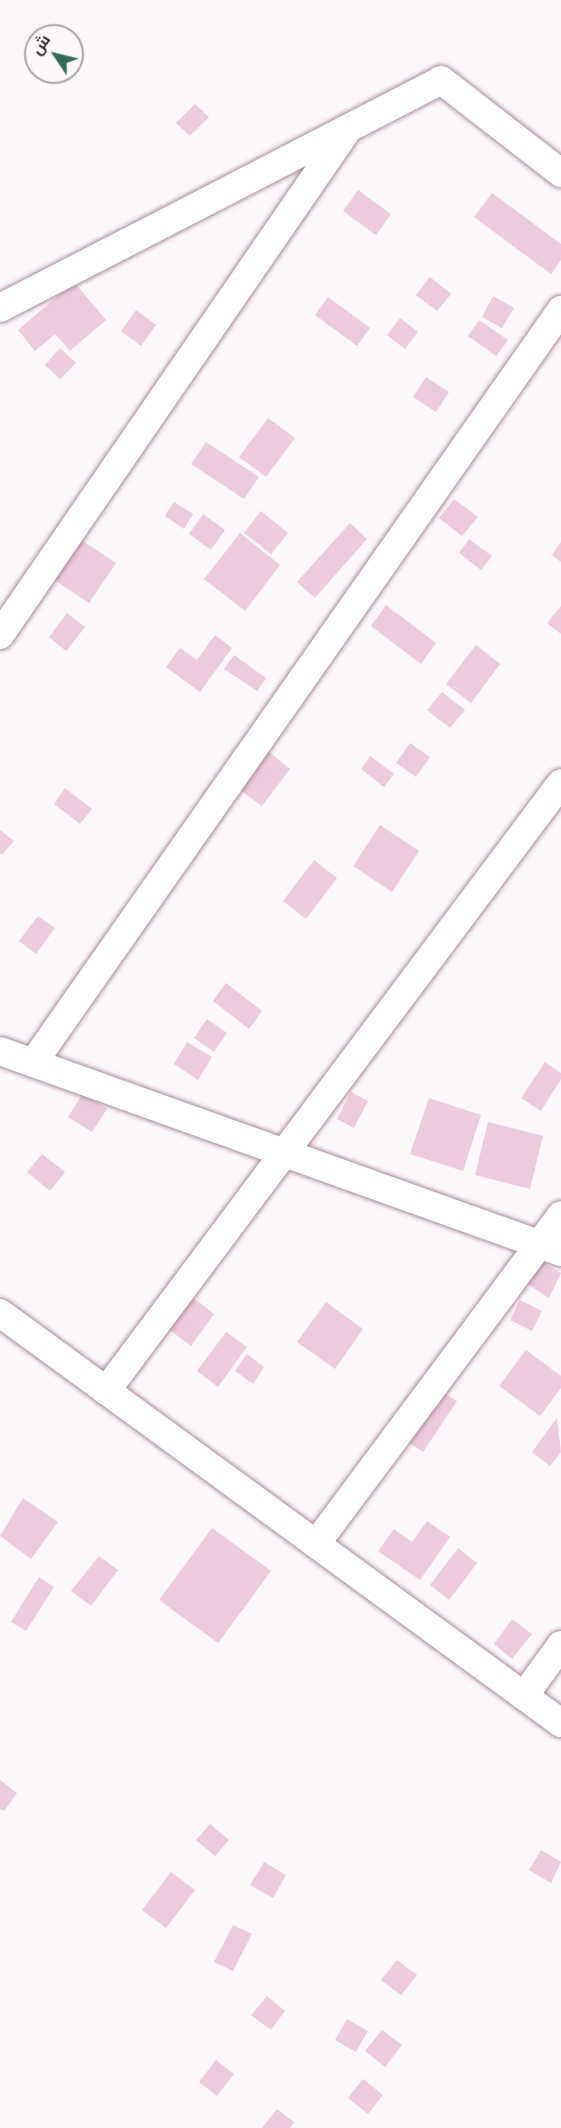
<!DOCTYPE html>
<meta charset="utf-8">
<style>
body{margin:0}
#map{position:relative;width:561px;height:2128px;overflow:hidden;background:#fef7fb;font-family:Figtree,Cairo,sans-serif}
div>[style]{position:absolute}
.building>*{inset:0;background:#edcbde}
.roads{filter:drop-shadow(0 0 2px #a7889a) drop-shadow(0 0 2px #a7889a)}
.minor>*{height:28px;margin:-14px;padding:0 14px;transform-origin:14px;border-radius:14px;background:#fff}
span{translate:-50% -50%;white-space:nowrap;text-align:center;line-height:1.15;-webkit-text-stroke:4.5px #fef7fb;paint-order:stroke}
.north{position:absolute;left:24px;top:24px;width:60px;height:60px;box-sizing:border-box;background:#fef7fb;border:2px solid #aca3a8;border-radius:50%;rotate:305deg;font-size:16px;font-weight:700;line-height:24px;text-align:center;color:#32252c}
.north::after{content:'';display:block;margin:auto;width:21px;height:27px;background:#346c53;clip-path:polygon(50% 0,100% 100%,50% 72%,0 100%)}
</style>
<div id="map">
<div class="building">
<div style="clip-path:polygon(195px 104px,209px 117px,190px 136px,176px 123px)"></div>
<div style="clip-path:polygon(358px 190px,391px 214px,376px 235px,343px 211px)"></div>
<div style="clip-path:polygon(492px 193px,561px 244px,561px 260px,551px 274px,474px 217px)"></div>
<div style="clip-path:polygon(430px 277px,451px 294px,437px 311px,416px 295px)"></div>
<div style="clip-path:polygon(74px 282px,106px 320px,70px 351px,55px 334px,35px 351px,18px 330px)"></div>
<div style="clip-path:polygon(493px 296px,514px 308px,502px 328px,482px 317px)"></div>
<div style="clip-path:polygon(328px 297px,370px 328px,357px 346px,315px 315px)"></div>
<div style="clip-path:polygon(136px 310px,156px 325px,141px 346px,121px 331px)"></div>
<div style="clip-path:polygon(400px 318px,418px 332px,405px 349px,387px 335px)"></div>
<div style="clip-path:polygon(479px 320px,508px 340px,496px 356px,468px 336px)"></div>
<div style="clip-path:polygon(60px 348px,76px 363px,60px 379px,45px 365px)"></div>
<div style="clip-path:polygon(426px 377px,449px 392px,436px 412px,413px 397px)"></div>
<div style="clip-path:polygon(268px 418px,295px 438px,266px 477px,239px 457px)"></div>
<div style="clip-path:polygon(206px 442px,259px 477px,244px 499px,191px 464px)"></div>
<div style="clip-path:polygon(454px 499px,478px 517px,462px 536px,439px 518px)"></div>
<div style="clip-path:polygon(174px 502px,193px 514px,184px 529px,165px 516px)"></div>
<div style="clip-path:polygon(261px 511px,288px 533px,271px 554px,244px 533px)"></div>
<div style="clip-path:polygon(203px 514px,225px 530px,211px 550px,189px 534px)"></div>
<div style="clip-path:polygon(350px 523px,367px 539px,315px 598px,297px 582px)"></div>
<div style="clip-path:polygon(240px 533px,280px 565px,245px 611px,204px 579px)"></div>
<div style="clip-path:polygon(74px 535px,116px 563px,89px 603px,47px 575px)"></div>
<div style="clip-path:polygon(469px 539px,492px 556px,481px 570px,459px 553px)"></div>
<div style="clip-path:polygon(561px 542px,561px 562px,552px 555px)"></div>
<div style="clip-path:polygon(386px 605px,436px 643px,421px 664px,371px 626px)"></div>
<div style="clip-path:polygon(561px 606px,561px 634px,547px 623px)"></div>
<div style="clip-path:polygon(67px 613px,85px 627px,66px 651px,49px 637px)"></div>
<div style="clip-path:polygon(215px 635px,232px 648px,200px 692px,166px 667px,180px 648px,197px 660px)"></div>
<div style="clip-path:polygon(476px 645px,500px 664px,471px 703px,446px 684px)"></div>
<div style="clip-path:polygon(234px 655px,266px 678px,257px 691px,224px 669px)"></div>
<div style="clip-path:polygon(442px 692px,465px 710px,450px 728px,427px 710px)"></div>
<div style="clip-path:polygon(410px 743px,430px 757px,416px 777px,396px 763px)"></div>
<div style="clip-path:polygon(269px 752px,290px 769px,262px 806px,240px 790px)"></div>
<div style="clip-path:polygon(370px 756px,394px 774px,384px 787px,361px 769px)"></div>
<div style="clip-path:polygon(65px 788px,92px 809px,80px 824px,54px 804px)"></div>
<div style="clip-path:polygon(380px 825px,419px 851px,392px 892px,353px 866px)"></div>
<div style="clip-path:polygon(0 830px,14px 841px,2px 855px,0 853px)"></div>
<div style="clip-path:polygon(314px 860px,337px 878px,306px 919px,283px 901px)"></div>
<div style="clip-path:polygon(38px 916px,55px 928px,36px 954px,19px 941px)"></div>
<div style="clip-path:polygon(226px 983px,262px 1011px,249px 1029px,213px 1001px)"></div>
<div style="clip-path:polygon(207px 1019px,227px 1033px,214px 1052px,194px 1038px)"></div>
<div style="clip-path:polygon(187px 1042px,212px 1057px,198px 1080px,174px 1064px)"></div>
<div style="clip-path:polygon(545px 1062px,561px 1073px,561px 1079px,541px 1111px,521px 1098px)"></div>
<div style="clip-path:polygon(351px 1092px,368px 1101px,354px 1128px,337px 1119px)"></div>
<div style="clip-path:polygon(83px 1093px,107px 1109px,92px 1132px,68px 1117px)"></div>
<div style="clip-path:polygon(429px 1098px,481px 1115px,463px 1171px,410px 1154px)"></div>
<div style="clip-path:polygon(488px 1122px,543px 1136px,530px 1189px,475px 1175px)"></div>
<div style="clip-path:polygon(42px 1154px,65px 1172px,50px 1191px,27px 1172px)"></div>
<div style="clip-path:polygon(541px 1261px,561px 1273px,549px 1298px,527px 1284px)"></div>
<div style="clip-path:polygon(191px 1296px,214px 1314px,191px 1346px,167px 1328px)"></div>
<div style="clip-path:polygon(520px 1300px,542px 1311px,532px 1331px,510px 1320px)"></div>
<div style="clip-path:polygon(326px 1302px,363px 1329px,335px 1369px,297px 1342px)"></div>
<div style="clip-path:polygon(226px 1332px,247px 1347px,218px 1387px,197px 1371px)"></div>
<div style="clip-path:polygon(526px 1350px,561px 1376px,561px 1388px,540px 1416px,499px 1386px)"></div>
<div style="clip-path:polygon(247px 1354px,264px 1367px,253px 1384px,235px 1371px)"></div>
<div style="clip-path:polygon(439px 1390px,457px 1401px,423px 1452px,406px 1441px)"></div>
<div style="clip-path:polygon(557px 1418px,561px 1452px,550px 1466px,532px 1452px)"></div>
<div style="clip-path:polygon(23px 1498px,58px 1522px,31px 1559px,0 1536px)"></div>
<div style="clip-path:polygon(427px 1521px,450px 1537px,420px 1580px,378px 1551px,394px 1529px,412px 1542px)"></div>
<div style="clip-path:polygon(212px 1528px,271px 1571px,218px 1643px,159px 1600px)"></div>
<div style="clip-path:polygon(458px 1548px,477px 1563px,449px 1600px,430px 1585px)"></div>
<div style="clip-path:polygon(99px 1556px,118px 1570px,91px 1606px,71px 1591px)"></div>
<div style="clip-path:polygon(39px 1577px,54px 1587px,26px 1631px,11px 1622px)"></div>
<div style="clip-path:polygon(512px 1619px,532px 1634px,512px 1659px,494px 1644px)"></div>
<div style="clip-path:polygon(0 1780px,17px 1793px,4px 1811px,0 1809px)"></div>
<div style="clip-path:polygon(210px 1824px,229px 1840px,215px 1856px,196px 1840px)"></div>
<div style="clip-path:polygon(541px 1850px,561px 1862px,551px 1883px,529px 1870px)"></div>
<div style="clip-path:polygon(264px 1862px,286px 1875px,273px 1898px,250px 1885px)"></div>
<div style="clip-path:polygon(171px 1872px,195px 1890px,166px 1928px,142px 1910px)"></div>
<div style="clip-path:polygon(233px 1925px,252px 1934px,233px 1971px,214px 1962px)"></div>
<div style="clip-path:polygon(397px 1960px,417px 1975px,401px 1995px,381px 1980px)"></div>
<div style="clip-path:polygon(267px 1996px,285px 2011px,271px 2030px,251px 2015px)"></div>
<div style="clip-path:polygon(347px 2019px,368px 2031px,356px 2052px,335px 2040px)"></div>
<div style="clip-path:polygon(382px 2030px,402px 2045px,385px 2067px,365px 2051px)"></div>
<div style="clip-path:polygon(216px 2060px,234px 2074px,217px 2096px,199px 2082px)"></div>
<div style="clip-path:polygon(363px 2079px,383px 2095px,368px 2114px,348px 2098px)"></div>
<div style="clip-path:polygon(277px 2109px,294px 2122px,290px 2128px,262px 2128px)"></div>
</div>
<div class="roads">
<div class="minor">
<div style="left:0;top:308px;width:496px;rotate:-27.3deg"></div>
<div style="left:441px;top:80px;width:152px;rotate:37.8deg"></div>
<div style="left:0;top:635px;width:611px;rotate:-55.48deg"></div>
<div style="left:0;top:1051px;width:596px;rotate:19.71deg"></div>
<div style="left:33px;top:1063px;width:920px;rotate:-54.96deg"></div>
<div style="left:0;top:1313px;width:695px;rotate:36.16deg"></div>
<div style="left:106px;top:1391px;width:759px;rotate:-53.19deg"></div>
<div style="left:316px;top:1544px;width:410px;rotate:-53.3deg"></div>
<div style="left:524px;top:1696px;width:63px;rotate:-54deg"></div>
</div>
</div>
<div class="north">ش</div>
</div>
